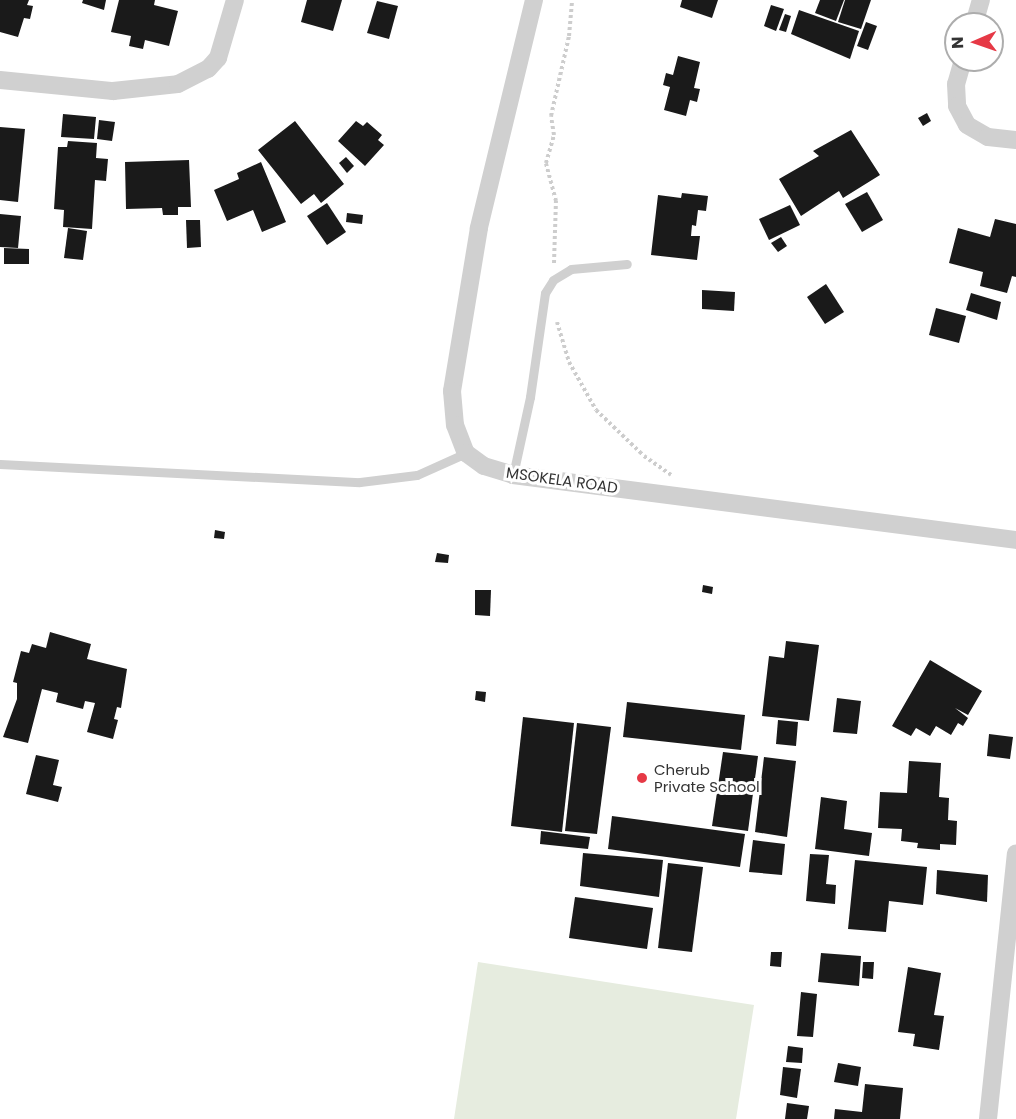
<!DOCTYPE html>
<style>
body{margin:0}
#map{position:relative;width:1016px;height:1119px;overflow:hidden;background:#fff;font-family:Poppins,sans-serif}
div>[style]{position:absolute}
.green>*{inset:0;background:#e6ecdf}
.building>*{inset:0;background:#1a1a1a}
.path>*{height:4px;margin-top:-2px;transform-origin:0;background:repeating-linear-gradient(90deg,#cdcdcd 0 3px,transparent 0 6px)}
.lane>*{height:9px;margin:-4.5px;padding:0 4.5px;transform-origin:4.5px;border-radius:4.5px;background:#d0d0d0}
.street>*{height:18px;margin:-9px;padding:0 9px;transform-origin:9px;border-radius:9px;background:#d0d0d0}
.dots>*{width:16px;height:16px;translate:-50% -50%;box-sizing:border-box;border:3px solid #fff;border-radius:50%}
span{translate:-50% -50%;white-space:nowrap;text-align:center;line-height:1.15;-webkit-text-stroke:6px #fff;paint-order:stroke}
.street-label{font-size:15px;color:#333}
.poi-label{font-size:15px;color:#333}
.left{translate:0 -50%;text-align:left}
.north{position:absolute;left:944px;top:12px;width:60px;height:60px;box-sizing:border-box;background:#fff;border:2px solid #adadad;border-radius:50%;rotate:268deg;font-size:16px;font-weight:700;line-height:24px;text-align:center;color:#333}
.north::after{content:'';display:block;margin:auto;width:21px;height:27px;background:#e63946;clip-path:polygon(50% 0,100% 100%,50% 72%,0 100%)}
</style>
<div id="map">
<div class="green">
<div style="clip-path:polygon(478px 962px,754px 1005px,736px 1119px,454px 1119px)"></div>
</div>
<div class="building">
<div style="clip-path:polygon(0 0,29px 0,27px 5px,33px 6px,30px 19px,24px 18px,18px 37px,0 32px)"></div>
<div style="clip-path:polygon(83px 0,106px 0,104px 10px,82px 3px)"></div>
<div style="clip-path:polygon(119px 0,155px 0,154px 5px,178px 11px,169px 46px,145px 40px,143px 49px,129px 46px,131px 36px,111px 32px)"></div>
<div style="clip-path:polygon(307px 0,342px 0,333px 31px,301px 22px)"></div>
<div style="clip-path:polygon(682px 0,718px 0,712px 18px,680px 7px)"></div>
<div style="clip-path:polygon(820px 0,844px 0,836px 21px,815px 13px)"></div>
<div style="clip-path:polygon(845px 0,871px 0,861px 29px,838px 22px)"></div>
<div style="clip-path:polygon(377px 1px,398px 6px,389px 39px,367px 33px)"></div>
<div style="clip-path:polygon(771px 5px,784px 9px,776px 31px,764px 26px)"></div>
<div style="clip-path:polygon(799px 10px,859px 31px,850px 59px,791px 34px)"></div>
<div style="clip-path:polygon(785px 14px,791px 16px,786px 32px,779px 30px)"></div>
<div style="clip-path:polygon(866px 22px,877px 26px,868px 50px,857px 46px)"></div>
<div style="clip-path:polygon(678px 56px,700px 62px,694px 88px,700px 89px,697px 102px,690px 100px,686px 116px,664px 110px,670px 87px,663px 85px,666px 73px,673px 75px)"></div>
<div style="clip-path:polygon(927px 113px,931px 121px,923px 126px,918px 118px)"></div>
<div style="clip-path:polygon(63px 114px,96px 117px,94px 139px,61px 137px)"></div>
<div style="clip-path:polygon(99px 120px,115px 122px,112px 141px,97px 139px)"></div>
<div style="clip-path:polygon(295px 121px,344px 184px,321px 203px,314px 194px,301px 204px,258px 150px)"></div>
<div style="clip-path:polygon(356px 121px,363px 126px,367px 122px,382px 135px,378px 140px,384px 145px,365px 166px,338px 141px)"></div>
<div style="clip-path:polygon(0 127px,25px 129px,18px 202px,0 200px)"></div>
<div style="clip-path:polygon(851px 130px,880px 175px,843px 198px,839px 191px,801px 216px,779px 179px,819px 156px,813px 151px)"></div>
<div style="clip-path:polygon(68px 141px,97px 143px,96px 158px,108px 159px,106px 181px,95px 180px,92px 229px,63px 227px,64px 210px,54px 209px,58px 147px,67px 147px)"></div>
<div style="clip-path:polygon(346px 157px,354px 166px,347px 173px,339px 163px)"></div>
<div style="clip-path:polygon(189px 160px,191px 207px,178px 207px,178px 215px,163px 215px,162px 208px,126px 209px,125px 162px)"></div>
<div style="clip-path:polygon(261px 162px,286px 222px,262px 232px,253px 210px,227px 221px,214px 190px,239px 179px,237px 173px)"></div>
<div style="clip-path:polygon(867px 192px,883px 220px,862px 232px,845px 204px)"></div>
<div style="clip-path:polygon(682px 193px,708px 196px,706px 211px,698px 210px,696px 226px,692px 225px,691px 236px,700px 236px,697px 260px,651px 255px,658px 195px,681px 198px)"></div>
<div style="clip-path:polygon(327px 203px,346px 232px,327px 245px,307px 216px)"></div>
<div style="clip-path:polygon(790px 205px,800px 225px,769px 240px,759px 219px)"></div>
<div style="clip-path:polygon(347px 213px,363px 215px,362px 224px,346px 222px)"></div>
<div style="clip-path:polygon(0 214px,21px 216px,18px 248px,0 247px)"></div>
<div style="clip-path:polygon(995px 219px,1016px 224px,1016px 277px,1012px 276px,1007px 293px,980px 286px,983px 272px,949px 263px,958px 228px,990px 237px)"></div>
<div style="clip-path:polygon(186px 220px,200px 220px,201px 247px,187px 248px)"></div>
<div style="clip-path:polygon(68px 228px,87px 231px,83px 260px,64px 258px)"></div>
<div style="clip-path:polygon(781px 237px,787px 246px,778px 252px,771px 243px)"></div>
<div style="clip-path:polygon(4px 248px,29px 249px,29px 264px,4px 264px)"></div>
<div style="clip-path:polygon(826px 284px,844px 312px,825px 324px,807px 297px)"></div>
<div style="clip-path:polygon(702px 290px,735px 292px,734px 311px,702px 309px)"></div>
<div style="clip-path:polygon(971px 293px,1001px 302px,997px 320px,966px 310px)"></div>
<div style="clip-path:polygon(936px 308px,966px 316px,959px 343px,929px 335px)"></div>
<div style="clip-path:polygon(215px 530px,225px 532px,224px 539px,214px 538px)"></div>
<div style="clip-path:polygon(437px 553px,449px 555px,448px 563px,435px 562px)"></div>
<div style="clip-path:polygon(703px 585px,713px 587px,712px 594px,702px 592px)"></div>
<div style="clip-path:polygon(475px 590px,491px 590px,490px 616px,475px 615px)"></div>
<div style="clip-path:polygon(50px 632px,91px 644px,87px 659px,127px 669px,121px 708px,117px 707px,114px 719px,118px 720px,113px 739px,87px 732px,95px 703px,85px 701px,83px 709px,56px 702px,58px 693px,42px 689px,28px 743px,3px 737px,17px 699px,17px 683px,13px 682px,21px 651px,29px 653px,32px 644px,46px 648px)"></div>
<div style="clip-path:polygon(786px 641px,819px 645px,809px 721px,762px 716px,769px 656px,784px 658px)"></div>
<div style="clip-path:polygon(930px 660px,982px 691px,968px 715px,955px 708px,968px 718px,963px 726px,958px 723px,951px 735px,936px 726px,930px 736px,916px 728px,911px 736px,892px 726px)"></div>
<div style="clip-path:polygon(476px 691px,486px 692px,485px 702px,475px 700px)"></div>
<div style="clip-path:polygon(837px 698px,861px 701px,857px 734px,833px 732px)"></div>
<div style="clip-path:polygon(627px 702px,745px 715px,741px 750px,623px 737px)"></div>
<div style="clip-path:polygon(523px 717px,574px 723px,562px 832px,511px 826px)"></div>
<div style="clip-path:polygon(778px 720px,798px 722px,796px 746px,776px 744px)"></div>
<div style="clip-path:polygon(577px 723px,611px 727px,597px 834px,565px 831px)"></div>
<div style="clip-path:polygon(989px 734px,1013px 737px,1010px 759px,987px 756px)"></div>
<div style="clip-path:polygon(723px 752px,758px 756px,748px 831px,712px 826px)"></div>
<div style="clip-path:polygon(36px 755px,59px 760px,53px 785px,62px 787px,58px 802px,26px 794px)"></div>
<div style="clip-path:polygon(764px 757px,796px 761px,787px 837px,755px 832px)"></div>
<div style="clip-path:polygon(909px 761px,941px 763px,939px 797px,949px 798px,948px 820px,957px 821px,956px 845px,940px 844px,940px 850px,917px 848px,918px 843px,901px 841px,902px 829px,878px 828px,880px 792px,907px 793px)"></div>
<div style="clip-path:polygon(821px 797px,847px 801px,844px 829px,872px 833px,869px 856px,815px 849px)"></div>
<div style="clip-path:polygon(612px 816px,745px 834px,740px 867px,608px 849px)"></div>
<div style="clip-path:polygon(541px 831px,590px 837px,588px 849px,540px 844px)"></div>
<div style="clip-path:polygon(753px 840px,785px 844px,782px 875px,749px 872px)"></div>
<div style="clip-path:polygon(583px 853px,663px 860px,659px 897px,580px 886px)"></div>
<div style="clip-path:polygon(810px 854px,829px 855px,826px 884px,836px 885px,835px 904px,806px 901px)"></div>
<div style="clip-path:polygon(855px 860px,927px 867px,923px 905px,889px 901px,886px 932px,848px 929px)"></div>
<div style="clip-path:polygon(668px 863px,703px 867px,692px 952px,658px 948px)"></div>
<div style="clip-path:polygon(937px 870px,988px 875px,987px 902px,936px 894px)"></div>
<div style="clip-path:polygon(575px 897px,653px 908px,647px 949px,569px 938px)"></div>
<div style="clip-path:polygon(771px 952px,782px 952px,781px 967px,770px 966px)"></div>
<div style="clip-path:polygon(821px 953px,861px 956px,859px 986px,818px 982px)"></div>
<div style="clip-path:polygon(863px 962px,874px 962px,873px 979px,862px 978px)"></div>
<div style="clip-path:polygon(908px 967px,941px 973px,934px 1015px,944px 1016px,939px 1050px,913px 1046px,915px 1034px,898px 1032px)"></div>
<div style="clip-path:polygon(801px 992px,817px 994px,813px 1037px,797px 1036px)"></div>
<div style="clip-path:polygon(788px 1046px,803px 1048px,802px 1063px,786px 1062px)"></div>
<div style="clip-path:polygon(838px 1063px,861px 1067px,858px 1086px,834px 1082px)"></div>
<div style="clip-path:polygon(783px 1067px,801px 1069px,797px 1098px,780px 1095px)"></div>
<div style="clip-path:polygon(865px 1084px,903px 1088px,900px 1119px,834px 1119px,835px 1109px,862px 1112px)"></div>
<div style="clip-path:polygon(787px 1103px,809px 1106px,807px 1119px,785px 1119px)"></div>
</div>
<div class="path">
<div style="left:554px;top:263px;width:62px;rotate:-88.2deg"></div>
<div style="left:556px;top:201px;width:39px;rotate:-105deg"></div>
<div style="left:546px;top:163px;width:29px;rotate:-74deg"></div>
<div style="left:554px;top:135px;width:19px;rotate:-99deg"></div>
<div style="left:551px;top:116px;width:82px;rotate:-77.3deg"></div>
<div style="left:569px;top:36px;width:36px;rotate:-85deg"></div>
<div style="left:557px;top:322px;width:42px;rotate:73.3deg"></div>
<div style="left:569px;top:362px;width:55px;rotate:60.6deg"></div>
<div style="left:596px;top:410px;width:66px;rotate:43.8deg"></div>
<div style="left:644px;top:456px;width:33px;rotate:35deg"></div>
</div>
<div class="lane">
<div style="left:0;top:464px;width:360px;rotate:2.9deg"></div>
<div style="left:360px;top:482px;width:57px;rotate:-7deg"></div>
<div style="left:417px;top:475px;width:54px;rotate:-24.2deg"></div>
<div style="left:513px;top:475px;width:80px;rotate:-77.7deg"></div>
<div style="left:530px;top:397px;width:105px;rotate:-81.8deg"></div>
<div style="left:545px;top:293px;width:15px;rotate:-58deg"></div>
<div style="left:553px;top:280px;width:21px;rotate:-31deg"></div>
<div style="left:571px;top:269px;width:56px;rotate:-5.1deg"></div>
</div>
<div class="street">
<div style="left:534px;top:0;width:235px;rotate:103.6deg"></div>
<div style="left:479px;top:228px;width:165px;rotate:99.4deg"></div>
<div style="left:452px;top:391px;width:34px;rotate:85deg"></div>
<div style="left:455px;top:425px;width:30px;rotate:69deg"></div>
<div style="left:466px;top:453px;width:22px;rotate:36deg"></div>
<div style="left:484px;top:466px;width:30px;rotate:17deg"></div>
<div style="left:513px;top:475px;width:507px;rotate:7.36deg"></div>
<div style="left:974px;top:24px;width:25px;rotate:-74deg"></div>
<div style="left:963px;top:60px;width:25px;rotate:106deg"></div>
<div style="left:956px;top:84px;width:22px;rotate:87deg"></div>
<div style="left:957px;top:106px;width:21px;rotate:62deg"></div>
<div style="left:967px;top:125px;width:24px;rotate:30deg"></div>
<div style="left:988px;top:137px;width:28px;rotate:6deg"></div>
<div style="left:0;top:80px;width:114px;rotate:5.6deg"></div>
<div style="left:113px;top:91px;width:65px;rotate:-6.1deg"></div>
<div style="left:178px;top:84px;width:34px;rotate:-27deg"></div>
<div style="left:208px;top:69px;width:15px;rotate:-48deg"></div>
<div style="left:218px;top:58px;width:60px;rotate:-73.7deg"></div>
<div style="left:988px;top:1119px;width:267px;rotate:-84deg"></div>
</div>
<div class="dots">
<div style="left:642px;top:778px;background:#e63946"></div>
</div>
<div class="street-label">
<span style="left:562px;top:480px;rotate:8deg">MSOKELA ROAD</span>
</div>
<div class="poi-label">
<span class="left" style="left:654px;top:778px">Cherub<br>Private School</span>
</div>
<div class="north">N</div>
</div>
